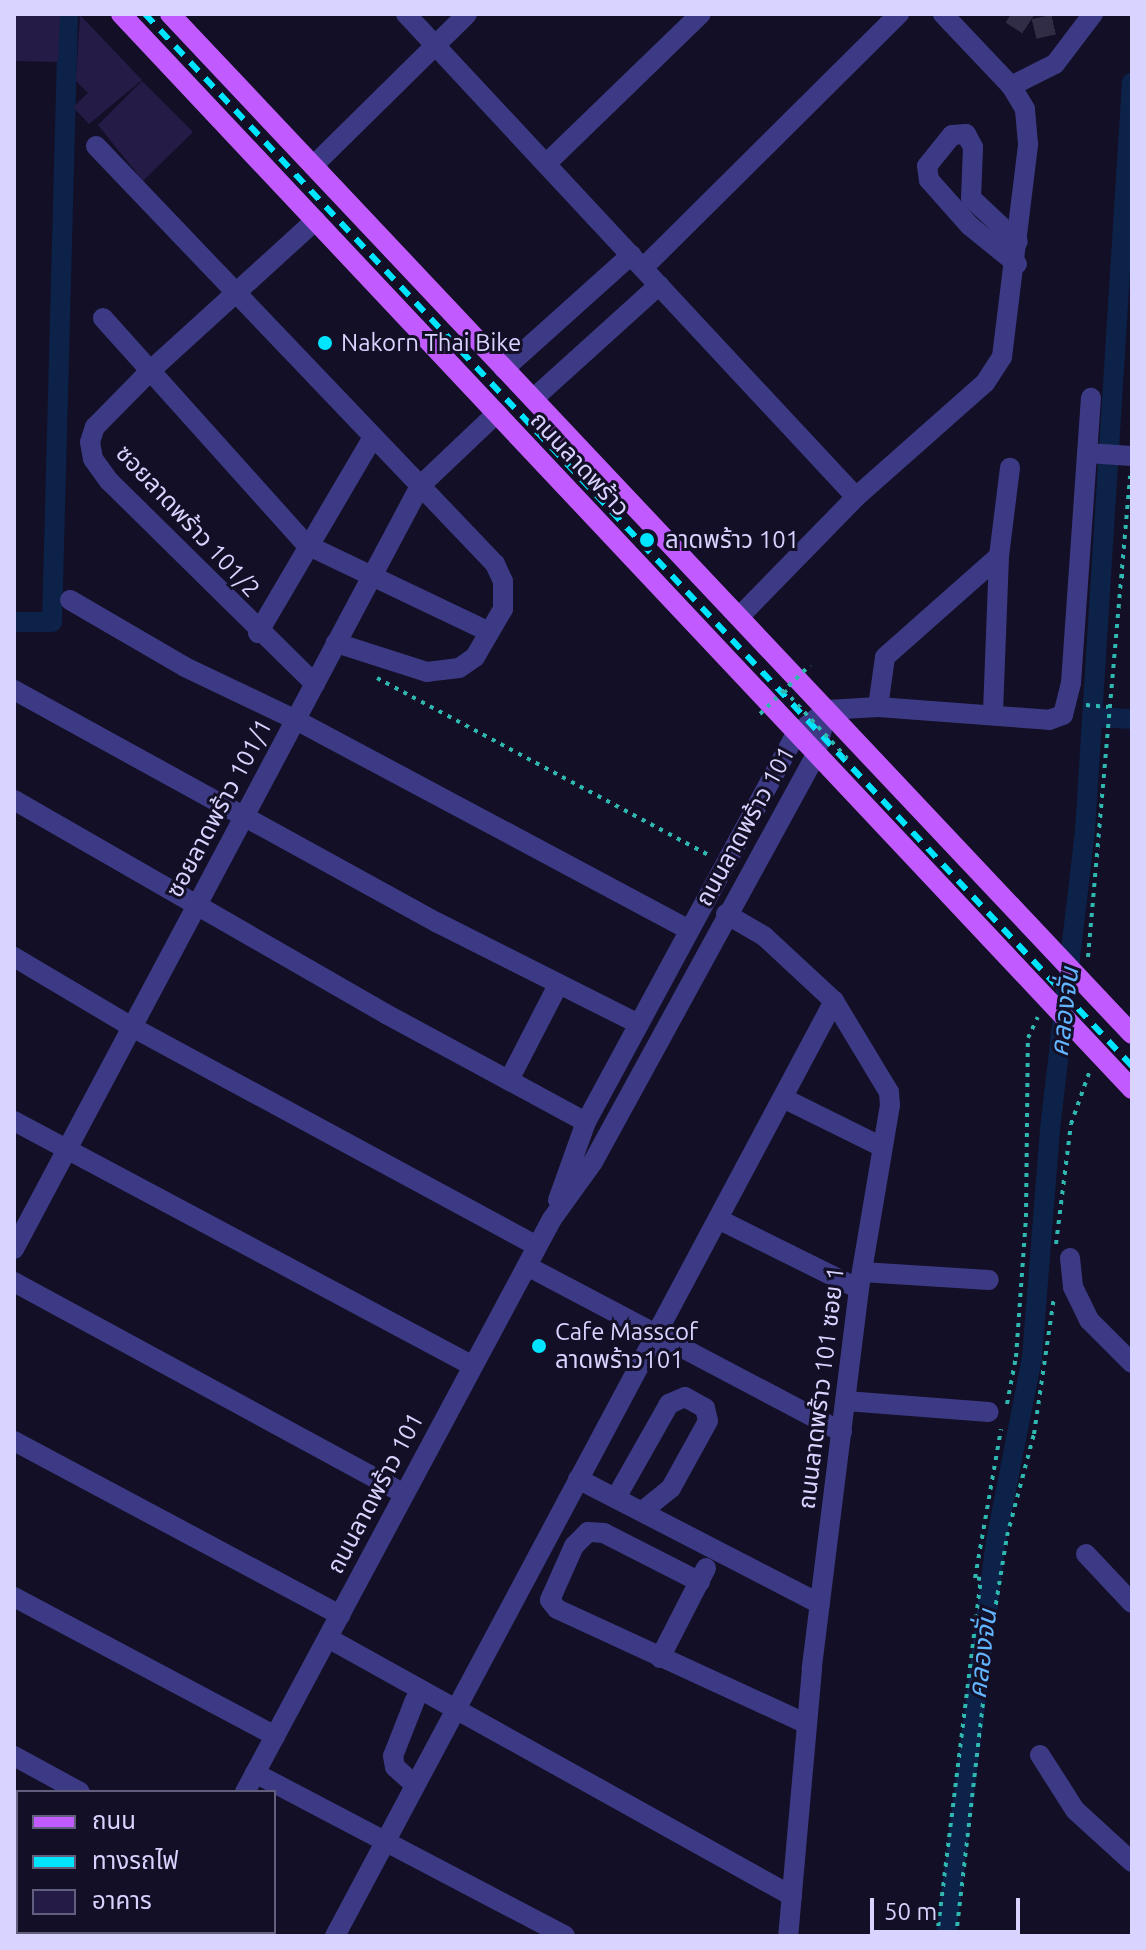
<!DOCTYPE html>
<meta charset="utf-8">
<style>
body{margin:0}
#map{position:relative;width:1146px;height:1950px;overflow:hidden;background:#130f26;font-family:Ubuntu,"Noto Sans Thai",sans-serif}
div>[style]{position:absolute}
.canal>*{height:20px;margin:-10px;padding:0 10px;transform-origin:10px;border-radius:10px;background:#0c2248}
.building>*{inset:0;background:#241b47}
.minor-tunnel>*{height:20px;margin-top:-10px;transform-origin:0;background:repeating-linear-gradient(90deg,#312d47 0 20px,transparent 0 30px)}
.path>*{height:4px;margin-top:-2px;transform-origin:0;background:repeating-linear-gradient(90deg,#2fb8b0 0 4px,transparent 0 10px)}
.minor>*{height:20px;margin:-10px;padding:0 10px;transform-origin:10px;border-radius:10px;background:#3d3a85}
.major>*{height:20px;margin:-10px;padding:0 10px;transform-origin:10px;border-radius:10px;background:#c25bff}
.rail>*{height:6px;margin-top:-3px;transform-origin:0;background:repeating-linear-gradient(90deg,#00e5ff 0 12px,transparent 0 22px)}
.path-bridge>*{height:4px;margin-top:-2px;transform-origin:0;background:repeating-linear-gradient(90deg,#2fb8b0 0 4px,transparent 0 10px)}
.dots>*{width:22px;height:22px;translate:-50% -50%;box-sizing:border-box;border:4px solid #130f26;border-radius:50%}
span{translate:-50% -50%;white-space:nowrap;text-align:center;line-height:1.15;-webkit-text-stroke:6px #130f26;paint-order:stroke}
.poi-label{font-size:24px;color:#d9d4ff}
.left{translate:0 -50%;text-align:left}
.street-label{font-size:24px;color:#d9d4ff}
.water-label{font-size:26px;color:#62b6ff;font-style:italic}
.frame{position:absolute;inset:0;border:16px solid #d9d4ff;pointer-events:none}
.legend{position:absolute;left:16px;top:1790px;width:260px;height:144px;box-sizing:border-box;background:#130f26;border:2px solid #625e7d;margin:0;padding:10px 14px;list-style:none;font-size:24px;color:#d9d4ff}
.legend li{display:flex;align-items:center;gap:16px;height:40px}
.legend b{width:40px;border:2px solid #625e7d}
.scale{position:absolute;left:870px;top:1898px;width:150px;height:36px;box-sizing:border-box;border:4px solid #d9d4ff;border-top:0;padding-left:10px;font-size:24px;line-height:28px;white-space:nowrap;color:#d9d4ff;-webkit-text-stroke:6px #130f26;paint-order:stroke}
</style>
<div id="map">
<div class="canal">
<div style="left:14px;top:622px;width:38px"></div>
<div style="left:52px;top:622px;width:608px;rotate:-88.49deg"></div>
<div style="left:1092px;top:717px;width:40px;rotate:2.9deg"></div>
<div style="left:946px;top:1936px;width:398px;rotate:-82.8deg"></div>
<div style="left:996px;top:1541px;width:187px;rotate:-78.9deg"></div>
<div style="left:1032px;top:1358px;width:230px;rotate:-85.5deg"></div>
<div style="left:1050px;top:1129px;width:300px;rotate:-83.3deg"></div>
<div style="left:1085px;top:831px;width:750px;rotate:-86.41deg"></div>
</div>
<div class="building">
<div style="clip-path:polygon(14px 14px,60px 14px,58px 62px,14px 61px)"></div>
<div style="clip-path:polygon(80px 15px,142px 80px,89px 124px,73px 107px,88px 93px,76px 81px)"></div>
<div style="clip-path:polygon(142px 81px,193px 132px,143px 181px,98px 125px)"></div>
</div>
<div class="minor-tunnel">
<div style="left:1011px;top:14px;width:27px;rotate:33deg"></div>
<div style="left:1034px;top:29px;width:26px;rotate:-13deg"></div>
</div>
<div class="path">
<div style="left:1120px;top:576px;width:12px"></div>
<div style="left:377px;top:678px;width:375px;rotate:28.1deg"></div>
<div style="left:1086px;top:705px;width:22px;rotate:5deg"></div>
<div style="left:1088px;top:957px;width:483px;rotate:-85deg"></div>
<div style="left:1056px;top:1244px;width:121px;rotate:-82.9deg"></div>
<div style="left:1071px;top:1124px;width:54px;rotate:-70.6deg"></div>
<div style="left:1007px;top:1404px;width:48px;rotate:-79.2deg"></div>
<div style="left:1016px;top:1357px;width:140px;rotate:-85.9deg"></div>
<div style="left:1026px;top:1217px;width:179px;rotate:-89.4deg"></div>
<div style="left:1028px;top:1038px;width:23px;rotate:-65deg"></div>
<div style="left:937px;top:1936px;width:360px;rotate:-83deg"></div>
<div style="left:981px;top:1579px;width:6px;rotate:-171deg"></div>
<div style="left:975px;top:1578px;width:151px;rotate:-80.1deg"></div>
<div style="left:956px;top:1936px;width:304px;rotate:-83.4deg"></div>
<div style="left:991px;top:1634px;width:99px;rotate:-80.7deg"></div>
<div style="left:1007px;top:1536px;width:106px;rotate:-75.2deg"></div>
<div style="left:1034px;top:1434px;width:138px;rotate:-81.7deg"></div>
</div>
<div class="minor">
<div style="left:406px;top:14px;width:660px;rotate:47.03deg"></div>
<div style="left:1011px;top:86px;width:49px;rotate:-26.6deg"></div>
<div style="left:1055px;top:64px;width:63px;rotate:-52.8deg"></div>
<div style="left:96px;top:146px;width:578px;rotate:46.33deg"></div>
<div style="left:495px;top:564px;width:19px;rotate:65deg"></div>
<div style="left:503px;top:581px;width:28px;rotate:90deg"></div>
<div style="left:503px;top:609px;width:56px;rotate:120.3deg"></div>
<div style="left:475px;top:657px;width:19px;rotate:145deg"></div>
<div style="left:459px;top:668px;width:32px;rotate:173deg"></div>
<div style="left:427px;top:672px;width:96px;rotate:-162.3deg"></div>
<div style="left:547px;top:163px;width:214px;rotate:-44.1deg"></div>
<div style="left:313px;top:166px;width:216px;rotate:-44.6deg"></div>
<div style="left:1017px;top:264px;width:60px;rotate:-141deg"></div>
<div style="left:970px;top:226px;width:62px;rotate:-131.7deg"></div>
<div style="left:929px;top:180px;width:14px;rotate:-98deg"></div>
<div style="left:927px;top:166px;width:40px;rotate:-51deg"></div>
<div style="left:952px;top:135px;width:14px;rotate:-4deg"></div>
<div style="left:966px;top:134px;width:15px;rotate:62deg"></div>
<div style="left:973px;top:147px;width:51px;rotate:92.2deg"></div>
<div style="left:971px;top:198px;width:64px;rotate:43.1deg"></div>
<div style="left:643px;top:268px;width:361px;rotate:-44.8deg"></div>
<div style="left:103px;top:318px;width:305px;rotate:48.1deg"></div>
<div style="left:307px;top:545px;width:202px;rotate:25.5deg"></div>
<div style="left:504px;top:369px;width:171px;rotate:-41.9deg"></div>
<div style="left:533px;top:399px;width:170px;rotate:-42.1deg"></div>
<div style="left:1087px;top:453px;width:45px;rotate:3.8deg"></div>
<div style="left:999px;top:556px;width:89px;rotate:-82.9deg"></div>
<div style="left:70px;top:600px;width:133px;rotate:30.2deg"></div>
<div style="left:185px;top:667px;width:123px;rotate:25.5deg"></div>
<div style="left:296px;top:720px;width:446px;rotate:28.1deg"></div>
<div style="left:739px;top:617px;width:168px;rotate:-45.7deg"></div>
<div style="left:856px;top:497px;width:172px;rotate:-41.5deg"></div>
<div style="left:985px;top:383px;width:31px;rotate:-57deg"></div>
<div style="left:1002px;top:357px;width:215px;rotate:-83deg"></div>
<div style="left:1028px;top:144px;width:35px;rotate:-95deg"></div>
<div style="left:1025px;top:109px;width:27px;rotate:-121deg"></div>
<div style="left:1011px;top:86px;width:99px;rotate:-133.4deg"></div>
<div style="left:258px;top:633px;width:227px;rotate:-59.6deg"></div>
<div style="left:315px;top:684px;width:289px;rotate:-135.4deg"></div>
<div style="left:109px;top:481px;width:27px;rotate:-126deg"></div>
<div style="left:93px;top:459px;width:17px;rotate:-100deg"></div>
<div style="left:90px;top:442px;width:16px;rotate:-72deg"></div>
<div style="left:95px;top:427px;width:78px;rotate:-45.5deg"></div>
<div style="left:150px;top:371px;width:224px;rotate:-42.3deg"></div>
<div style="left:14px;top:690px;width:484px;rotate:28.8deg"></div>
<div style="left:438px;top:923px;width:225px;rotate:26.7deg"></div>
<div style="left:878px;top:707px;width:50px;rotate:-82deg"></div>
<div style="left:885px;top:657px;width:152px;rotate:-41.5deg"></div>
<div style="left:999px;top:556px;width:159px;rotate:92.2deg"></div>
<div style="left:827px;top:710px;width:51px;rotate:-3.4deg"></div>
<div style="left:878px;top:707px;width:171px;rotate:4.3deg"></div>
<div style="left:1049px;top:720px;width:15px;rotate:-20deg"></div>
<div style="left:1063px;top:715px;width:33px;rotate:-76deg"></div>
<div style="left:1071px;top:683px;width:286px;rotate:-86deg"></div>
<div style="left:14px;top:800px;width:429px;rotate:29.9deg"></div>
<div style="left:386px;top:1014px;width:227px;rotate:28.4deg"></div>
<div style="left:726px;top:914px;width:44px;rotate:30.1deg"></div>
<div style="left:764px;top:936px;width:96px;rotate:42.9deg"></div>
<div style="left:834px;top:1001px;width:106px;rotate:58.9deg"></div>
<div style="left:889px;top:1092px;width:13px;rotate:86deg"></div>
<div style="left:890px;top:1105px;width:187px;rotate:99.6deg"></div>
<div style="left:859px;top:1289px;width:383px;rotate:97.1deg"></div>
<div style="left:812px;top:1669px;width:268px;rotate:95.1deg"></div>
<div style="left:14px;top:957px;width:137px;rotate:30.7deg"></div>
<div style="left:132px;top:1027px;width:460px;rotate:28.4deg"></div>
<div style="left:509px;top:1080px;width:107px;rotate:-62.7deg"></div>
<div style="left:783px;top:1098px;width:108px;rotate:26.3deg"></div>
<div style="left:14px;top:1121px;width:520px;rotate:28.09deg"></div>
<div style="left:558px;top:1200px;width:83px;rotate:-70.3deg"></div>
<div style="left:586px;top:1122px;width:440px;rotate:-61.6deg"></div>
<div style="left:795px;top:735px;width:41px;rotate:-38deg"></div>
<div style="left:718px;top:1219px;width:157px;rotate:26.4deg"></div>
<div style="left:14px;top:1249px;width:864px;rotate:-61.98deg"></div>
<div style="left:420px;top:486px;width:106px;rotate:-43.5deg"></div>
<div style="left:1070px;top:1258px;width:29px;rotate:84deg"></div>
<div style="left:1073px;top:1287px;width:37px;rotate:64deg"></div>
<div style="left:1089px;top:1320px;width:61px;rotate:45deg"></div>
<div style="left:527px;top:1266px;width:356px;rotate:27.8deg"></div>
<div style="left:862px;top:1272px;width:127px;rotate:3.6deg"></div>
<div style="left:14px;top:1282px;width:444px;rotate:28.5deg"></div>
<div style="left:846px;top:1401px;width:143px;rotate:4.4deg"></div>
<div style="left:14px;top:1441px;width:370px;rotate:28.1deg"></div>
<div style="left:578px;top:1479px;width:272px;rotate:27.3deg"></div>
<div style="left:617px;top:1496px;width:106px;rotate:-60.5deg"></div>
<div style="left:669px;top:1404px;width:17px;rotate:-24deg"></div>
<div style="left:685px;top:1397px;width:23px;rotate:29deg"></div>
<div style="left:705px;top:1408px;width:13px;rotate:77deg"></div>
<div style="left:708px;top:1421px;width:77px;rotate:118.9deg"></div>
<div style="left:671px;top:1488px;width:36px;rotate:141deg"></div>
<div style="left:1086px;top:1554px;width:67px;rotate:46.8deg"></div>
<div style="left:700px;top:1582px;width:108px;rotate:-153deg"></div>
<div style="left:604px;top:1533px;width:16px;rotate:-176deg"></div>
<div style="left:588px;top:1532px;width:20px;rotate:135deg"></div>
<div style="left:574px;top:1546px;width:59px;rotate:114deg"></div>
<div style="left:550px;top:1600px;width:11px;rotate:52deg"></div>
<div style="left:557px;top:1609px;width:275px;rotate:24.7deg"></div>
<div style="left:14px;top:1597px;width:296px;rotate:28deg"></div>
<div style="left:328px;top:1638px;width:531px;rotate:29.08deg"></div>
<div style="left:660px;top:1658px;width:101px;rotate:-62.9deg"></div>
<div style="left:415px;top:1700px;width:60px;rotate:111.4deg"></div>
<div style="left:393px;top:1756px;width:11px;rotate:80deg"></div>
<div style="left:395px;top:1767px;width:27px;rotate:42deg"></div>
<div style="left:1040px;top:1755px;width:65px;rotate:57.5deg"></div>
<div style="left:1075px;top:1810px;width:77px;rotate:42.4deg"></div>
<div style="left:14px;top:1756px;width:75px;rotate:28.6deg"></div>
<div style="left:255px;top:1773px;width:350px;rotate:27.7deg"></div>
<div style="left:245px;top:1792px;width:650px;rotate:-61.82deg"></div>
<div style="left:552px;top:1219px;width:70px;rotate:-54.3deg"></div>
<div style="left:593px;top:1162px;width:462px;rotate:-61.3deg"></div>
<div style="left:815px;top:757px;width:49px;rotate:-75.7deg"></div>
<div style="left:14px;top:1918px;width:4px;rotate:27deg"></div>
<div style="left:40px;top:1932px;width:8px;rotate:30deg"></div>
<div style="left:168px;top:1936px;width:4px;rotate:-63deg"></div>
<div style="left:335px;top:1936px;width:1060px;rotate:-61.91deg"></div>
</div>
<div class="major">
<div style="left:121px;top:14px;width:1476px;rotate:46.76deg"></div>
<div style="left:170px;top:14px;width:1402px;rotate:46.68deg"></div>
</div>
<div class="rail">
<div style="left:145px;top:14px;width:1443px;rotate:46.83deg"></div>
</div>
<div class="path-bridge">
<div style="left:784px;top:690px;width:93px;rotate:47.2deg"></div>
<div style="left:760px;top:714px;width:70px;rotate:-44.4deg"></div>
</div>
<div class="dots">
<div style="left:325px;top:343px;background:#00e5ff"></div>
<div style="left:647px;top:540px;background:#00e5ff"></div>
<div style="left:539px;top:1346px;background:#00e5ff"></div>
</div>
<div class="poi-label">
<span class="left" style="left:341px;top:343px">Nakorn Thai Bike</span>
<span class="left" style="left:665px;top:540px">ลาดพร้าว 101</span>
<span class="left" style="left:555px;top:1346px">Cafe Masscof<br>ลาดพร้าว101</span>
</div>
<div class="street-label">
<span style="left:580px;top:464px;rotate:47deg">ถนนลาดพร้าว</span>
<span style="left:188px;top:521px;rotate:47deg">ซอยลาดพร้าว 101/2</span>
<span style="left:219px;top:808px;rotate:-62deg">ซอยลาดพร้าว 101/1</span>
<span style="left:745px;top:826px;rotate:-61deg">ถนนลาดพร้าว 101</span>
<span style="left:821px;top:1388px;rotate:-83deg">ถนนลาดพร้าว 101 ซอย 1</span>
<span style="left:375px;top:1493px;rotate:-62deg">ถนนลาดพร้าว 101</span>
</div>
<div class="water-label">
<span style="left:1064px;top:1012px;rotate:-83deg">คลองจั่น</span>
<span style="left:982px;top:1654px;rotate:-83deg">คลองจั่น</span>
</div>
<div class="frame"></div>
<ul class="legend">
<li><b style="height:10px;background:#c25bff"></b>ถนน</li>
<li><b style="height:10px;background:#00e5ff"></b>ทางรถไฟ</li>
<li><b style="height:22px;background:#241b47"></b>อาคาร</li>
</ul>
<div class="scale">50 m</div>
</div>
